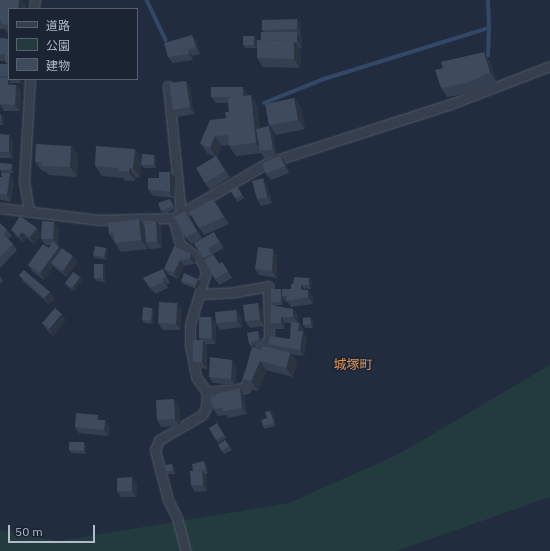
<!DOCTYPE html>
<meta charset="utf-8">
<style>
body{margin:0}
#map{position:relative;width:550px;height:551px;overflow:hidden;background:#212d3e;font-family:"IBM Plex Sans","Noto Sans JP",sans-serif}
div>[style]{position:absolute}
.green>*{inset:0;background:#233b3f}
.stream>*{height:3.5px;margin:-1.75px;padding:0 1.75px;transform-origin:1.75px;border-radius:1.75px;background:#334866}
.roads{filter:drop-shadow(0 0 1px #505a68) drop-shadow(0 0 1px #505a68)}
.minor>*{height:9px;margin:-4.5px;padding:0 4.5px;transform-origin:4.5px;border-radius:4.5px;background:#353f4e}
.wall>*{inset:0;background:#344050}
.shaded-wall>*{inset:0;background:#2b3441}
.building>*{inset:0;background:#3d4b5d}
span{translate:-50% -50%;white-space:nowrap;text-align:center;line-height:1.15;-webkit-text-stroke:3px #1a2432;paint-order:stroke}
.quarter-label{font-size:13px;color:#dd9358}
.legend{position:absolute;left:8px;top:8px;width:130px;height:72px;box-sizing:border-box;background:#1a2432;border:1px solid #56606e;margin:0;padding:5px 7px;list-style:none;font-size:12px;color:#b0bac9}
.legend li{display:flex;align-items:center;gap:8px;height:20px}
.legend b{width:20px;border:1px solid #56606e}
.scale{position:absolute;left:8px;top:525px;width:87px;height:18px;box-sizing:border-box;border:2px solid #b0bac9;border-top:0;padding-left:5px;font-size:12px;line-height:14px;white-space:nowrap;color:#b0bac9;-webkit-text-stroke:3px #1a2432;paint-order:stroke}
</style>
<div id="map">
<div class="green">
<div style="clip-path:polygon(550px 365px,550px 497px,396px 551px,0 551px,0 530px,58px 541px,289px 503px,399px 454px)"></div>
</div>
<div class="stream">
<div style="left:147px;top:0;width:44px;rotate:64.6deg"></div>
<div style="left:488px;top:56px;width:28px;rotate:-88deg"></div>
<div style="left:264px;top:103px;width:65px;rotate:-21.8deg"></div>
<div style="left:324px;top:79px;width:173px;rotate:-17.2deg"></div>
<div style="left:489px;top:28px;width:28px;rotate:-92deg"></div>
</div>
<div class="roads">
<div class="minor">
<div style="left:34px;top:9px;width:9px;rotate:-84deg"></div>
<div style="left:168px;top:86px;width:130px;rotate:84.2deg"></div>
<div style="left:0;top:208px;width:100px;rotate:6.9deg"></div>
<div style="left:99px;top:220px;width:74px;rotate:-1.5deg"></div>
<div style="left:173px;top:218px;width:109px;rotate:-30.3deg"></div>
<div style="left:267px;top:163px;width:193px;rotate:-17.8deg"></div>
<div style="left:451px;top:104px;width:106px;rotate:-21deg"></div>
<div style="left:29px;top:212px;width:30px;rotate:-99deg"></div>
<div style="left:24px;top:182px;width:103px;rotate:-86.7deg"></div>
<div style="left:173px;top:218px;width:27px;rotate:75deg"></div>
<div style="left:180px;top:244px;width:28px;rotate:38deg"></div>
<div style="left:202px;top:261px;width:12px;rotate:70deg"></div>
<div style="left:206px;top:272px;width:54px;rotate:107.1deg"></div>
<div style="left:190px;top:324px;width:21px;rotate:90deg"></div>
<div style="left:190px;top:345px;width:33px;rotate:79deg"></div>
<div style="left:196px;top:377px;width:19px;rotate:54deg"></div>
<div style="left:207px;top:392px;width:16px;rotate:94deg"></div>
<div style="left:206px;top:408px;width:8px;rotate:120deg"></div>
<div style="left:202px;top:415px;width:50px;rotate:149.8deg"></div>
<div style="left:159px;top:440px;width:11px;rotate:112deg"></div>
<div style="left:155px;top:450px;width:52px;rotate:75.4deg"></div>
<div style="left:168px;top:500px;width:20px;rotate:63deg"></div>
<div style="left:177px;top:518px;width:34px;rotate:75deg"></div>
<div style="left:200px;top:294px;width:35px;rotate:-3deg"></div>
<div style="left:235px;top:292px;width:34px;rotate:-10deg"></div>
<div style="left:268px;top:286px;width:53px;rotate:88.9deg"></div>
<div style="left:269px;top:339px;width:18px;rotate:133deg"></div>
<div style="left:257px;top:352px;width:7px;rotate:106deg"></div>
<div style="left:207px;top:392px;width:38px;rotate:-6deg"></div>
<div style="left:245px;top:388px;width:16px;rotate:-72deg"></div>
</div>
</div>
<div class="wall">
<div style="clip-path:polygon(0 0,26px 4px,25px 9px,9px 9px,9px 34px,8px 34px,5px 29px,0 29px)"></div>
<div style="clip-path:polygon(301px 25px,301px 36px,300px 36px,302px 39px,302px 48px,299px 48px,301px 50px,300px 68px,263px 67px,257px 58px,264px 32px,262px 30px)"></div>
<div style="clip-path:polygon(192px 35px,197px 41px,200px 54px,192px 56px,193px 60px,173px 63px,168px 57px)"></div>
<div style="clip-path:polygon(254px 36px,257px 39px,257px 48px,245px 48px,243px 45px)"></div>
<div style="clip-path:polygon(0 38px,9px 39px,9px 79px,21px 79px,21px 83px,11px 83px,12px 85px,16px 85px,21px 91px,20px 111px,4px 111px,0 105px,0 64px,7px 64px,5px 61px,0 61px)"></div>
<div style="clip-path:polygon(490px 62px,497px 82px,472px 93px,447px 97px,441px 88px)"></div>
<div style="clip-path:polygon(190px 87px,194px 114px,177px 117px,173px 110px)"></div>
<div style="clip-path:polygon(243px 87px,247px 93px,247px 96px,251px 95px,257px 105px,260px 128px,273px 133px,277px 156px,264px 158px,261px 153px,236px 156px,229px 146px,229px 145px,222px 146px,217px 157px,230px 177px,210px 190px,205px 183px,215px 157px,207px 153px,200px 143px,226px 118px,229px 112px,228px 103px,216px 103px,211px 97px)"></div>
<div style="clip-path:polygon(294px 98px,301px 108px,305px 129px,276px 135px,269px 125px)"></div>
<div style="clip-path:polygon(0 115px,1px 115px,4px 118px,3px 125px,0 125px)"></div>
<div style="clip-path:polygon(0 134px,13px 141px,13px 158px,0 158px)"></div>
<div style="clip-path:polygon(71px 146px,78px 155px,77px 177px,49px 175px,45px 171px,42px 171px,35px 162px)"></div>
<div style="clip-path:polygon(135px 149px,141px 158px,140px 178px,136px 177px,135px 181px,125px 181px,123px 178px,102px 176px,95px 166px)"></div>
<div style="clip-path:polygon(154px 155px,156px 158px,156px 168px,144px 168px,141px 165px)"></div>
<div style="clip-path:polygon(280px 156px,285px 162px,289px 173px,271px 180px,266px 174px)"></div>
<div style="clip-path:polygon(12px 164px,14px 167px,14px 173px,8px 173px,10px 173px,14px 180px,11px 202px,1px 200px,0 199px,0 177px,2px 177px,2px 173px,0 170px)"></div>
<div style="clip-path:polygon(170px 172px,175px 178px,174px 198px,153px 196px,148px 189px,159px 178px)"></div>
<div style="clip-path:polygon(263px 178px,267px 185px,272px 203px,261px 206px,257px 199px)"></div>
<div style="clip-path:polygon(239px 189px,244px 198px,237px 202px,235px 198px)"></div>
<div style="clip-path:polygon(170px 199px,172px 202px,175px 209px,164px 214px,161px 211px)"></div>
<div style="clip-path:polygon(213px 199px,229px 224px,204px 235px,199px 228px)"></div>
<div style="clip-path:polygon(185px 211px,190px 217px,202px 238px,191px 244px,186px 238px)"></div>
<div style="clip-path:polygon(156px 221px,161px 227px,162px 248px,150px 249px,147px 245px,148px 249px,121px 252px,109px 234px,145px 227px)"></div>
<div style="clip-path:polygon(54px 222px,59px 228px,58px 246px,57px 246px,61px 250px,73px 256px,78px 262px,67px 277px,56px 269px,54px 266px,44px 280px,32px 271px,28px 265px,49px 248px,51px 245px,46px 245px,41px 239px)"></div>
<div style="clip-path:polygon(0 223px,7px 230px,12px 236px,8px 239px,13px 244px,17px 250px,0 268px)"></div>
<div style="clip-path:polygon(37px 228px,41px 235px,34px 244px,27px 238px,23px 242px,16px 236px,11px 230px)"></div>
<div style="clip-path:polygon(218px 238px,224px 248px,213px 254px,220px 264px,222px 262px,232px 278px,219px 285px,215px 279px,194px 243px)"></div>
<div style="clip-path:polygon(106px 248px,108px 251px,106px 260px,95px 258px,93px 255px)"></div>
<div style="clip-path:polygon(273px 249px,277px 256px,277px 278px,259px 275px,255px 269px)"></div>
<div style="clip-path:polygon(191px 254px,196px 260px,194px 264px,184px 266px,178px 279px,169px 275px,164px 269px)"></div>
<div style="clip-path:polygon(105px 267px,105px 282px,96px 281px,94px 278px)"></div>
<div style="clip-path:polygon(163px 269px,167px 276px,170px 283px,167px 284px,168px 288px,155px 294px,143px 278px)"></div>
<div style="clip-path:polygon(19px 275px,50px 292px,54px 299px,49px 304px,24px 282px)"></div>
<div style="clip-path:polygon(0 276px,3px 281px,0 284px)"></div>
<div style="clip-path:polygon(80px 277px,82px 280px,74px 291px,67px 286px,65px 283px)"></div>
<div style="clip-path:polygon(198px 279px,201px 282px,197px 289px,183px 284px,181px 281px)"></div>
<div style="clip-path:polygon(312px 281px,311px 289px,304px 288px,313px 296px,313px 304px,291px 307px,288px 302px,286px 302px,283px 298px,283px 305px,273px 305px,271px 302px,291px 289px)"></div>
<div style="clip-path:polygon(177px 303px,181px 309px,181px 330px,163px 330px,158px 323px)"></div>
<div style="clip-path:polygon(271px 305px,298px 315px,298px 322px,299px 323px,304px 329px,303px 332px,307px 338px,304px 356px,291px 354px,297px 362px,293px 377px,266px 370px,258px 391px,250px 389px,243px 379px,261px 350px,270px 348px,268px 344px,290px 339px,291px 323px,285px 323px,285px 329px,275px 329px,271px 323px)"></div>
<div style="clip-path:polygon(236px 310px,241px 316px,242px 327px,220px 330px,216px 323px)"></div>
<div style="clip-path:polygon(262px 310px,264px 326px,250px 328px,245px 321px)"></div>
<div style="clip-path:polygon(154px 311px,153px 324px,144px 323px,142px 320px)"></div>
<div style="clip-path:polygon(211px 317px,216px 323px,216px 344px,206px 344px,207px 347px,207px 369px,197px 368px,193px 362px,201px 340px,199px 338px)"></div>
<div style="clip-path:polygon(310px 317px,313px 320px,313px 328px,306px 328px,303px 325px)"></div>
<div style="clip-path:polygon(66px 320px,53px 336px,47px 330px,42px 323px)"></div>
<div style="clip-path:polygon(260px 334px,261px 342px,251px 347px,249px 344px)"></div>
<div style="clip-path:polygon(232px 360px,237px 367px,235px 385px,213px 383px,209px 377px)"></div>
<div style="clip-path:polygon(240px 388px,244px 395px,247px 414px,228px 418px,226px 415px,218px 416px,213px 409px,216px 397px)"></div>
<div style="clip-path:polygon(179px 405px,180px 426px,161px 427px,157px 420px)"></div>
<div style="clip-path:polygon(273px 414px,276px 426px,265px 429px,263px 426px,267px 418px)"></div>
<div style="clip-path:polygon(101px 420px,105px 420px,110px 427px,108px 436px,79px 433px,75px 427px)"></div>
<div style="clip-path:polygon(219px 426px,226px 438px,218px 443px,209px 428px)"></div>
<div style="clip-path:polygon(225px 440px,232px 450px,224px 454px,218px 445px)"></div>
<div style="clip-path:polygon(86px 445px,86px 454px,71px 453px,69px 450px)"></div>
<div style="clip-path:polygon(172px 464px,174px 467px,175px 474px,168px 474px,166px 471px)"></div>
<div style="clip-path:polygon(206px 464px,208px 474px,205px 474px,207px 477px,207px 491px,195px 492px,191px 485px,193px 471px)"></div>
<div style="clip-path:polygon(137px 484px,137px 497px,121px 497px,117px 491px)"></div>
</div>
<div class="shaded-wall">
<div style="clip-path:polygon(19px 0,22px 0,26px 4px,25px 9px,18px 9px)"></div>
<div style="clip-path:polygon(297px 19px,301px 25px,301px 36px,297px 29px)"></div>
<div style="clip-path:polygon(297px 32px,302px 39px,302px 48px,297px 42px)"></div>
<div style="clip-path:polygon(192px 35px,197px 41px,200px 54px,196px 47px)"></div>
<div style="clip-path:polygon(254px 36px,257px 39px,257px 48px,254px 45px)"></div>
<div style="clip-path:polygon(294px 41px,301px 50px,300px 68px,294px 59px)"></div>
<div style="clip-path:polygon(188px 50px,192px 56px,193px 60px,189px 54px)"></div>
<div style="clip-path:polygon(484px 52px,490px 62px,497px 82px,490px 73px)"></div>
<div style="clip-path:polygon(8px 78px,12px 85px,8px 85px)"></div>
<div style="clip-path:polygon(18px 79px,21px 79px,21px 83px)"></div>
<div style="clip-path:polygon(186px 81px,190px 87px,194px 114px,190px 107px)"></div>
<div style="clip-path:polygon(16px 85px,21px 91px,20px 111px,15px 105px)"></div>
<div style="clip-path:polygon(243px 87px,247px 93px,247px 103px,243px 97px)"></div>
<div style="clip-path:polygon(251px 95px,257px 105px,263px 151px,262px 151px,256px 143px)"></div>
<div style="clip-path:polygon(294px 98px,301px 108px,305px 129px,298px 120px)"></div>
<div style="clip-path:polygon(1px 115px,4px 118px,3px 125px,1px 122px)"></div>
<div style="clip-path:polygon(269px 126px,273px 133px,277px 156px,273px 149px)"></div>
<div style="clip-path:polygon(9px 135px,13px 141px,13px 158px,9px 152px)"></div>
<div style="clip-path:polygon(215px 136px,222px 146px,217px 157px,230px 177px,210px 148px)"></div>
<div style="clip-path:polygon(71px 146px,78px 155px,77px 177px,70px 167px)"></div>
<div style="clip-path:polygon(135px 149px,141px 158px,140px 178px,133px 168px)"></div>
<div style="clip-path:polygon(154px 155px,156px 158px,156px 168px,154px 165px)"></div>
<div style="clip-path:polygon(280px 156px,285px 162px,289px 173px,285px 166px)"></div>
<div style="clip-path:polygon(12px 164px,14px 167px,14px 173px,11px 170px)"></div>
<div style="clip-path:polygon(129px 168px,136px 177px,135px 181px,129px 172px)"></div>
<div style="clip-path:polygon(170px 172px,175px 178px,174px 198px,170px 192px)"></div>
<div style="clip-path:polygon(10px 173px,14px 180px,11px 202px,7px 195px)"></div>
<div style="clip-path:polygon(263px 178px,267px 185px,272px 203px,267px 197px)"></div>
<div style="clip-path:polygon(213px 199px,218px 205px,229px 224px,224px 217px)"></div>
<div style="clip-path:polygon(185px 211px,190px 217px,202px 238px,197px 231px)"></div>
<div style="clip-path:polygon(139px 219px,146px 228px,146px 242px,147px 245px,148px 249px,141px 240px)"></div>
<div style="clip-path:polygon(156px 221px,161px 227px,162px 248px,157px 242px)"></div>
<div style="clip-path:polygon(54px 222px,59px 228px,58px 246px,53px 239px)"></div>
<div style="clip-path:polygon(37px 228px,41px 235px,34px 244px,30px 237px)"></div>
<div style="clip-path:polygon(22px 232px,27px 238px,23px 242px,19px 236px)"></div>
<div style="clip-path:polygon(59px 247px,63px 253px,51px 263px,54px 266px,44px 280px,40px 273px)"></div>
<div style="clip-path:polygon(106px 248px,108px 251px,106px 260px,104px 257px)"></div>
<div style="clip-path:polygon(273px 249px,277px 256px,277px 278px,272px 271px)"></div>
<div style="clip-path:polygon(191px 254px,196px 260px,194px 264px,190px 258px)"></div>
<div style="clip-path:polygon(73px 256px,78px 262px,67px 277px,63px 271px)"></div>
<div style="clip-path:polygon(180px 260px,184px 266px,178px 279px,174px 273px)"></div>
<div style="clip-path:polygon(103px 264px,105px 267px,105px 282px,103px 278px)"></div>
<div style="clip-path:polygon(163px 269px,167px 276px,170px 283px,166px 277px)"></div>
<div style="clip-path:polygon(80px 277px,82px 280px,74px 291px,72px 288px)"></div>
<div style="clip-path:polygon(162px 278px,167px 284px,168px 288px,164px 282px)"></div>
<div style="clip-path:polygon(309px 278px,312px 281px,311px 289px,309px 285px)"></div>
<div style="clip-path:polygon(198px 279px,201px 282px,197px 289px,195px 286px)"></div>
<div style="clip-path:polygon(301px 284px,305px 290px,301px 290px)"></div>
<div style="clip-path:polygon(281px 289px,282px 296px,283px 298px,283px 305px,281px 302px)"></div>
<div style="clip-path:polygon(308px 290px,313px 296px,313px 304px,308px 297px)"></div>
<div style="clip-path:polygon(50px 292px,54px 299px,49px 304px,44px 298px)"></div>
<div style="clip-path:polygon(177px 303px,181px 309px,181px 330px,176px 324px)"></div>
<div style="clip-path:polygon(258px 303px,262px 310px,264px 326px,260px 320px)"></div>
<div style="clip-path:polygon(152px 308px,154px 311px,153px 324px,151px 321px)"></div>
<div style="clip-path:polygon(293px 309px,298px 315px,298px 323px,293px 317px)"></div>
<div style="clip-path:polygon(236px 310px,241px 316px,242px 327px,237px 321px)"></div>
<div style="clip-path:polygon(62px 314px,66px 320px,53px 336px,49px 329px)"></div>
<div style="clip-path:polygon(211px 317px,216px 323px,216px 344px,212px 338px)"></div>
<div style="clip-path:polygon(281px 317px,285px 323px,285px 329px,281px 323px)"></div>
<div style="clip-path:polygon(310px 317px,313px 320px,313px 328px,311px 324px)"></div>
<div style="clip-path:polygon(299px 323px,304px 329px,303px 332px,307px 338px,304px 356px,300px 350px,298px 331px)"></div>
<div style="clip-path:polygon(258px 331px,260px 334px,261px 342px,259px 339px)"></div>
<div style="clip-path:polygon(203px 340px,207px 347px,207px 369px,202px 362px)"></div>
<div style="clip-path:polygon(290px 353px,297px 362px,293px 377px,286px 368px)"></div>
<div style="clip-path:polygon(232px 360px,237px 367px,235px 385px,231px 379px)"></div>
<div style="clip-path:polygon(260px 361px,266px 370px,258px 391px,251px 381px)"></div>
<div style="clip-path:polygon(240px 388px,244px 395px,247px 414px,242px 408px)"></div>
<div style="clip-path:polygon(174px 399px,179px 405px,180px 426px,175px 419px)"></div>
<div style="clip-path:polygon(270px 411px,273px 414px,276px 426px,274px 423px)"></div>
<div style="clip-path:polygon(98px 415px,102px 422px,97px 420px)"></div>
<div style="clip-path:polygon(105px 420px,110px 427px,108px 436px,104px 430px)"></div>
<div style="clip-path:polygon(84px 442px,86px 445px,86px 454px,84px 451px)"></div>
<div style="clip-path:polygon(204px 461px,206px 464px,208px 474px,206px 470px)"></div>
<div style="clip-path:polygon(172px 464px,174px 467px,175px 474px,173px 471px)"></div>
<div style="clip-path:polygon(202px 471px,207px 477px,207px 491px,203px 485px)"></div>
<div style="clip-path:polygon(132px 477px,137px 484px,137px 497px,132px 491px)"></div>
</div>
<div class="building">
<div style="clip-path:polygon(0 0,19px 0,18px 9px,9px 9px,9px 25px,1px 24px,1px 20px,0 20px)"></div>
<div style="clip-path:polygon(297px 19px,297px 29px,262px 30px,262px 20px)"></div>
<div style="clip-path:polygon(261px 32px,297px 32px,297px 42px,294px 42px,294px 41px,261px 40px)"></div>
<div style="clip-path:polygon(192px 35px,196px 47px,188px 50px,189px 54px,168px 57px,164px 43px)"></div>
<div style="clip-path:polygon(243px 36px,254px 36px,254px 45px,243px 45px)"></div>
<div style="clip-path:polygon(0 38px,9px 39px,9px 62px,5px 62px,5px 54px,0 55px)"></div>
<div style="clip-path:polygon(257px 40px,294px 41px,294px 59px,257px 58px)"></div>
<div style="clip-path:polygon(484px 52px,490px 73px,466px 83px,441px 88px,435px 70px,443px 68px,441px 62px)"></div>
<div style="clip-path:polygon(0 64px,9px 64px,9px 77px,0 76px)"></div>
<div style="clip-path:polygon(0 78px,8px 78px,8px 85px,16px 85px,15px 105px,0 104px)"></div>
<div style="clip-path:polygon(186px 81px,190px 107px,173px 110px,169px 83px)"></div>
<div style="clip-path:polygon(211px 87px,243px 87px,243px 97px,211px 97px)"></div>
<div style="clip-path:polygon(251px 95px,256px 143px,229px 146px,228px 135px,215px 136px,210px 148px,200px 143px,210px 120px,226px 118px,225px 112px,229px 112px,228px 98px)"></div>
<div style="clip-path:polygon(294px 98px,298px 120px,269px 125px,265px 104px)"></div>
<div style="clip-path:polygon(0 115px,1px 115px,1px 122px,0 122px)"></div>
<div style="clip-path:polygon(269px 126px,273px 149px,260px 151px,256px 129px)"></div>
<div style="clip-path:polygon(0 134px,9px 135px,9px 152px,0 152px)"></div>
<div style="clip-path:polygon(36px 144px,71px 146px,70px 167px,42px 166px,42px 162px,35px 162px)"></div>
<div style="clip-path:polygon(96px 146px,135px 149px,133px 168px,129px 168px,129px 172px,119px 171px,119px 168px,95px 166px)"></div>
<div style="clip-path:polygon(142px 154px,154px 155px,154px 165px,141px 165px)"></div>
<div style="clip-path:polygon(216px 156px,225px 171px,205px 183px,196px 168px)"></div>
<div style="clip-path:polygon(280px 156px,285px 166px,266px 174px,262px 163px)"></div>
<div style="clip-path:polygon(0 163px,12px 164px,11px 170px,0 170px)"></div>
<div style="clip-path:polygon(159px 172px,170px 172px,170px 192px,148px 189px,148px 178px,159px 178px)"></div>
<div style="clip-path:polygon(1px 173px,10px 173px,7px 195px,0 194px,0 177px,2px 177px)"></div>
<div style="clip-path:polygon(263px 178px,267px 197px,257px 199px,252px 181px)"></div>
<div style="clip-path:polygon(237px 186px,242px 195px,235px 198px,230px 190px)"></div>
<div style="clip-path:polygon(170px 199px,173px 206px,161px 211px,158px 203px)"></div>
<div style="clip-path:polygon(213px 199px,224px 217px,199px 228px,189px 212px)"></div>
<div style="clip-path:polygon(185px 211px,197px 231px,186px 238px,174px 217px)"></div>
<div style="clip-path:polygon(20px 216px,37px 228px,30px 237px,22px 232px,19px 236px,11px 230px)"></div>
<div style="clip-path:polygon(139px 219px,141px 240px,115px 243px,113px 233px,109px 234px,108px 223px)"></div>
<div style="clip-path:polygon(42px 221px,54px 222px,53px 239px,41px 239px)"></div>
<div style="clip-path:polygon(144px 221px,156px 221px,157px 242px,146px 242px)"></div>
<div style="clip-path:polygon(0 223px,7px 230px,3px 234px,13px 244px,0 257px)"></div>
<div style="clip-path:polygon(214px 232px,219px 242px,208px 248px,212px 254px,203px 258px,194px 243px)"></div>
<div style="clip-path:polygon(53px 242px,59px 247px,40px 273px,28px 265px,43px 244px,49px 248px)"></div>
<div style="clip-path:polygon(95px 246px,106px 248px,104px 257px,93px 255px)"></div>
<div style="clip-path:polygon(174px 246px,191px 254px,190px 258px,180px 260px,174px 273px,164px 269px)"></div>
<div style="clip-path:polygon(258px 247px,273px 249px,272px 271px,255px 269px)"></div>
<div style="clip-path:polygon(62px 248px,73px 256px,63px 271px,51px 263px)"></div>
<div style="clip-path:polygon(213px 255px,219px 264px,222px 262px,228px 271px,215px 279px,204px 260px)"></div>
<div style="clip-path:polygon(94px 264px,103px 264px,103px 278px,94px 278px)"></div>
<div style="clip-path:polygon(163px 269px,166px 277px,162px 278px,164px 282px,150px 288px,143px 278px)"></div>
<div style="clip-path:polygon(24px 270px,50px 292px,44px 298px,19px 275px)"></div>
<div style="clip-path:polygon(73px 272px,80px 277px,72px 288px,65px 283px)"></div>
<div style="clip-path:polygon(184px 273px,198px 279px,195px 286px,181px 281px)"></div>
<div style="clip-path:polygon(294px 277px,309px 278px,309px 285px,301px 285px,301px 284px,293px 284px)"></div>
<div style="clip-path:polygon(291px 284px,301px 284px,301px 290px,308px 290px,308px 297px,287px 301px,287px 296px,282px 296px,282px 289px,291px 289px)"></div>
<div style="clip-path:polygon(271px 289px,281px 289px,281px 302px,271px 302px)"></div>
<div style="clip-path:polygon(159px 302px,177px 303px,176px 324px,158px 323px)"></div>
<div style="clip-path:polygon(258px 303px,260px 320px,245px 321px,243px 305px)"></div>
<div style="clip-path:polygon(271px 305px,293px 309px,293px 317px,281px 317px,281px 323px,271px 323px)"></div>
<div style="clip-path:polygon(143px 307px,152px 308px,151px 321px,142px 320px)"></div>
<div style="clip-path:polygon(55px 308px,62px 314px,49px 329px,42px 323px)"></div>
<div style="clip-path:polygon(236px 310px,237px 321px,216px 323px,215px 312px)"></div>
<div style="clip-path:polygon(199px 317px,211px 317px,212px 338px,199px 338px)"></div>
<div style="clip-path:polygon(310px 317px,311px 324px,303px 325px,303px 318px)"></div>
<div style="clip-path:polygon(291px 322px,299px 323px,298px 331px,303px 331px,300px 350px,268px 344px,270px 336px,290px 339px)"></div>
<div style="clip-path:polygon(258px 331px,259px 339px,249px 344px,247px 333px)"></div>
<div style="clip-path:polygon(193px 340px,203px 340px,202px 362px,193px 362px)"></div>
<div style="clip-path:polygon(262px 346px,290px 353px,286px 368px,260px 361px,251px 381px,243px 379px,252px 347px,261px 350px)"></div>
<div style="clip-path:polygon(210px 357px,232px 360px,231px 379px,209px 377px)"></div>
<div style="clip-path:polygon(240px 388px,242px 408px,223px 411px,223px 408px,213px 409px,212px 398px,216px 397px,216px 394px)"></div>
<div style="clip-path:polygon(174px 399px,175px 419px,157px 420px,156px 400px)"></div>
<div style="clip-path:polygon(270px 411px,274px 423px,263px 426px,261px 420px,267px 418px,265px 412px)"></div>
<div style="clip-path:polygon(76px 413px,98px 415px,97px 420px,105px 420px,104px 430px,75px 427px)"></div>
<div style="clip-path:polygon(217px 423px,224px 435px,216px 440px,209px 428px)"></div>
<div style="clip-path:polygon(225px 440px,229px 446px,222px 451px,218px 445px)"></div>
<div style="clip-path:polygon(69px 442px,84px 442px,84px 451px,69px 450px)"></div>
<div style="clip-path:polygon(204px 461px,206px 470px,193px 471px,192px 464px)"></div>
<div style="clip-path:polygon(172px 464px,173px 471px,166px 471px,165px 465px)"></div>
<div style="clip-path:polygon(190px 471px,202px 471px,203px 485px,191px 485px)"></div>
<div style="clip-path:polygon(132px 477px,132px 491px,117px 491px,117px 478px)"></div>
</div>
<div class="quarter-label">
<span style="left:353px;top:365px">城塚町</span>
</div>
<ul class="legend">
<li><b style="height:5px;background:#353f4e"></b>道路</li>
<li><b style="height:11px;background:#233b3f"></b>公園</li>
<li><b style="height:11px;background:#3d4b5d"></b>建物</li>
</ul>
<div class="scale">50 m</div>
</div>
